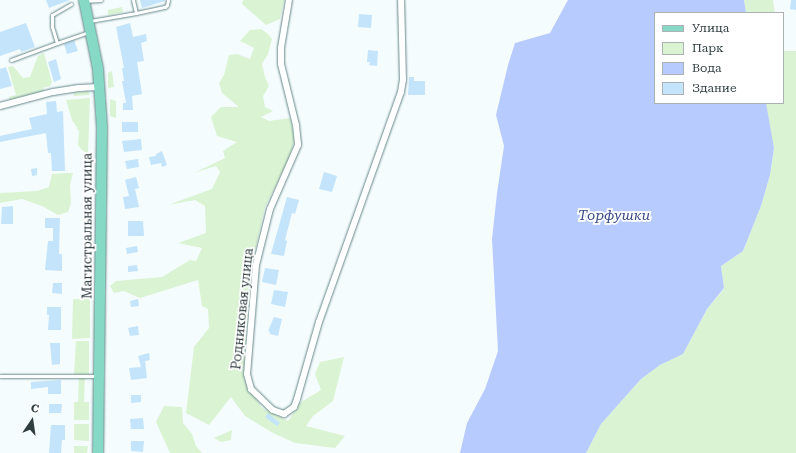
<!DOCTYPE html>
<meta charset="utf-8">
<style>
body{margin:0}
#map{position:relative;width:796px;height:453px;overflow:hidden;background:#f5fcfd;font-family:"Roboto Serif",serif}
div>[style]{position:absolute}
.green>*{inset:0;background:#daf3d3}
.water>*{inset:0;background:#b8cbff}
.building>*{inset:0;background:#c3e4fa}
.roads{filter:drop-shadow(0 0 1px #66888b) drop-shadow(0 0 1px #66888b)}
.service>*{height:3px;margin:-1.5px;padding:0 1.5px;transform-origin:1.5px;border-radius:1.5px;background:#fff}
.minor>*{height:6px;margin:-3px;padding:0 3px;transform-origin:3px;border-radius:3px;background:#fff}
.primary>*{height:10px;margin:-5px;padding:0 5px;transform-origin:5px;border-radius:5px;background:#86dac5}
span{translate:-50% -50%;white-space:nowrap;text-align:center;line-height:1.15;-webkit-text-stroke:3.5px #fff;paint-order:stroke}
.street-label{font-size:13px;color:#303e40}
.water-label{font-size:14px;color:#374987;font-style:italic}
.legend{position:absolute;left:654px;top:12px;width:130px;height:92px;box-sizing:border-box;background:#fff;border:1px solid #acb2b3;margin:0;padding:5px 7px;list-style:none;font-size:12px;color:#303e40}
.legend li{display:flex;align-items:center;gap:8px;height:20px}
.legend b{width:20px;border:1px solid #acb2b3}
.north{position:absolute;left:12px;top:401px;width:40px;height:40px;-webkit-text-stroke:3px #fff;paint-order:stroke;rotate:13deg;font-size:11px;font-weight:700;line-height:16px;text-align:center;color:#303e40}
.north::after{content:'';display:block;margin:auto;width:14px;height:18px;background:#303e40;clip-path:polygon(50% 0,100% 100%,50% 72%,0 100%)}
</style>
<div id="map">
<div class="green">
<div style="clip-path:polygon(243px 0,284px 0,280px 19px,266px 25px,242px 4px)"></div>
<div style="clip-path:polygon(744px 0,773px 0,775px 13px,746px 13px)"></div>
<div style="clip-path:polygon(122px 7px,123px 12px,108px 15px,108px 10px)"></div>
<div style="clip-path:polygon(261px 29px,268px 34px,272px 39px,268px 54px,262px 64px,265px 77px,269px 86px,263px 96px,265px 107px,273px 111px,261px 117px,269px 121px,290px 118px,295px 138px,289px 159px,265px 207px,252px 264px,248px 270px,251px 288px,245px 345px,244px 380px,262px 408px,288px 421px,301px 402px,321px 390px,315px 374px,320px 362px,344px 357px,333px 401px,313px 416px,306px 426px,345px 436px,335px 448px,295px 443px,273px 433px,245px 416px,231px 397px,209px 425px,186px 413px,194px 347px,209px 328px,208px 309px,202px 306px,198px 280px,140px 298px,124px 291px,114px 293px,110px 286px,116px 281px,162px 277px,190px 260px,196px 261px,202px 248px,178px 243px,206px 233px,205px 206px,195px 200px,168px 205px,212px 189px,220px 172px,216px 166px,194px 173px,225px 158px,223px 151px,237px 142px,217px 136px,211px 117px,221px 107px,239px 107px,222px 93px,219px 83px,224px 75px,229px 55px,237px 54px,250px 59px,254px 48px,240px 41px,250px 30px)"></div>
<div style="clip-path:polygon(783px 51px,796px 51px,796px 453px,586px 453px,601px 424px,641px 379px,660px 365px,683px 354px,707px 309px,724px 289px,721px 266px,743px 251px,761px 206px,770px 175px,774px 148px,765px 104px,783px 103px)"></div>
<div style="clip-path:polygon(44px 53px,52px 82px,50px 86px,16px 95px,8px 67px,13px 66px,23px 78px,30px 77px,38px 56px)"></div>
<div style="clip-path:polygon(112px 71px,114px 87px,108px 88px,108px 73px)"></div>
<div style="clip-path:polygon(43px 88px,44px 91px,9px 100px,9px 97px)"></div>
<div style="clip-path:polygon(88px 91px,90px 95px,74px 96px,73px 93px)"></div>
<div style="clip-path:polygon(90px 98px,88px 154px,81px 149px,78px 145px,79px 131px,72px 120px,66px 100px)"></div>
<div style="clip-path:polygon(110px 99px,116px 101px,116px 118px,110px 116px)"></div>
<div style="clip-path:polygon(66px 173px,73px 173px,70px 185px,71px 203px,68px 212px,58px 215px,42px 206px,22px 199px,0 203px,0 193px,37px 191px,49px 187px,52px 174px)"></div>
<div style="clip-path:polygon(73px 299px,90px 299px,90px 338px,72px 339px)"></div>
<div style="clip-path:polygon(76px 341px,89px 341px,89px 374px,85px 374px,84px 402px,89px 402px,89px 420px,74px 420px,74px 402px,78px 402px,79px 374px,74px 374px)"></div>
<div style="clip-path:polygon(164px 406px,182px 407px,183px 423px,192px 434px,196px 446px,202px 453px,170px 453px,156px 422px)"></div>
<div style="clip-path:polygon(74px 424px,89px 424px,89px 441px,74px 440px)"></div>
<div style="clip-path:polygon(232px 430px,231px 440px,221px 442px,214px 438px)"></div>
<div style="clip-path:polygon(74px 446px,88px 446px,87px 453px,74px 453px)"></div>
</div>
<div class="water">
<div style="clip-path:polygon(568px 0,744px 0,746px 13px,655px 13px,655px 103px,766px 103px,774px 148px,770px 175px,761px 206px,743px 251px,721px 266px,724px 288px,707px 309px,683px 354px,660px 365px,641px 379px,601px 424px,586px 453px,460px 453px,467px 423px,485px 389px,498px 351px,492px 239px,497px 193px,504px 146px,496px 115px,508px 65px,515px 43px,550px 33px)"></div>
</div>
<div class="building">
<div style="clip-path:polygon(46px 0,70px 0,49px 8px)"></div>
<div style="clip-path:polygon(140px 0,165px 0,165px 1px,142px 8px)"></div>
<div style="clip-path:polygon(791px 0,796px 0,796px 10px,790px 9px)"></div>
<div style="clip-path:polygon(359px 14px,372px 15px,371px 28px,358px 27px)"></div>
<div style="clip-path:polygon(26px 23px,35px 47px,21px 52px,20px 49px,0 56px,0 32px)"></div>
<div style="clip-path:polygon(130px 23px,133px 37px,146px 34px,147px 41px,141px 43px,144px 61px,137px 62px,142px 94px,132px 96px,133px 110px,123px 110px,123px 103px,126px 103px,122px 81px,124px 81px,122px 68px,124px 68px,116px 27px)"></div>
<div style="clip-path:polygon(74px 40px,78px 51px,67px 54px,64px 44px)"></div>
<div style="clip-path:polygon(368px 50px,378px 51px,377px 66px,369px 65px,370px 62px,367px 62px)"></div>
<div style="clip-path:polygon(56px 59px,61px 79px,54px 82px,48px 62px)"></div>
<div style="clip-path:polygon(6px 67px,12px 86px,0 89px,0 69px)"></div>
<div style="clip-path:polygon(409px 77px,414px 77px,414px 81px,425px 81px,425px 95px,408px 95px)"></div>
<div style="clip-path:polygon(56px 101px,57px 112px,63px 111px,65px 171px,52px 171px,51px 153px,48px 153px,46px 133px,0 142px,0 136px,32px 129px,29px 118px,47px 114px,46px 102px)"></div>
<div style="clip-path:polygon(122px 122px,138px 122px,138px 132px,122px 132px)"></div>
<div style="clip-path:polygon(141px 139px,142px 150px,124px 152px,122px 141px)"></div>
<div style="clip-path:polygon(162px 151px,167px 165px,162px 167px,161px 163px,151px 165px,149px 157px,156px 156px,156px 154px)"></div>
<div style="clip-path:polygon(138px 159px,139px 167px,127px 169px,125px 161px)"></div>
<div style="clip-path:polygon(37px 168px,37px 175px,32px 176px,31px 169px)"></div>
<div style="clip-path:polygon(324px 172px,337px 176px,332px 192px,319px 189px)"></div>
<div style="clip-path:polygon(136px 177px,139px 188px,135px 189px,139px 207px,125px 209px,123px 197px,129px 196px,125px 180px)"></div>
<div style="clip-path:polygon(287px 197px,299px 200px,295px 214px,292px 213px,285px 240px,287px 241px,284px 256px,271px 254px)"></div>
<div style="clip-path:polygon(13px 206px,13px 224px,1px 224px,2px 207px)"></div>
<div style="clip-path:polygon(45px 218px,60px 218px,59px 254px,62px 254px,62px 271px,45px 270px,48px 241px,53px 241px,53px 228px,45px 228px)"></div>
<div style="clip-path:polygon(128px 221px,143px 221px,144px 236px,128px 236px)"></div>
<div style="clip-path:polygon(137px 246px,138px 252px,127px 254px,126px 248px)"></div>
<div style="clip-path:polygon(137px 265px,138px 271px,128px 272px,128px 266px)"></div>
<div style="clip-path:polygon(265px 268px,279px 270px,276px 285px,262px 282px)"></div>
<div style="clip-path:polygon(53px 283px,62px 283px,62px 294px,52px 293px)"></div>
<div style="clip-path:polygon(274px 290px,288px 292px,285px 307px,271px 304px)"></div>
<div style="clip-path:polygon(138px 299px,139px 306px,131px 307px,130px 301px)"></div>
<div style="clip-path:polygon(47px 307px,61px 307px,61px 330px,48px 330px,49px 315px,47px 315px)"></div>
<div style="clip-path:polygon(274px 317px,282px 319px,278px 336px,270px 334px,270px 332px,268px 331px)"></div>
<div style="clip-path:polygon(138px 326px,139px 335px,130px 336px,128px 328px)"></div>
<div style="clip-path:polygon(50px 343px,60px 343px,60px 364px,52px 365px)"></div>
<div style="clip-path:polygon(149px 353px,150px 360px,145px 361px,147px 378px,131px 380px,129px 368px,141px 367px,138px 356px)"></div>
<div style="clip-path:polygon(61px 380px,61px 394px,48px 394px,48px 387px,31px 389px,31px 382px)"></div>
<div style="clip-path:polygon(131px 395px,141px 395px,141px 402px,131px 403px)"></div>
<div style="clip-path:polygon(49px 404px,62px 404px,61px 413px,49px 413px)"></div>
<div style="clip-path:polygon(268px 413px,280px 423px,277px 426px,265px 417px)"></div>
<div style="clip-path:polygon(143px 418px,144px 429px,131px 429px,130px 419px)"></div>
<div style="clip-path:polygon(51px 425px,65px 425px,65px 440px,62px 440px,61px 453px,49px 453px)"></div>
<div style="clip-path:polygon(131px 441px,144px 441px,143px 452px,131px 451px)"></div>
</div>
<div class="roads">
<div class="service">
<div style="left:85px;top:1px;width:16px;rotate:-4deg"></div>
<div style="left:136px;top:13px;width:30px;rotate:-12deg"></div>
<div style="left:165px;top:7px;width:3px;rotate:-45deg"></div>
<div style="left:167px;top:5px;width:5px;rotate:-79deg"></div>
<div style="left:90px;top:21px;width:47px;rotate:-9.9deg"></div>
<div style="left:136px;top:13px;width:13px;rotate:-103deg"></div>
<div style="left:57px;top:43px;width:34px;rotate:-19deg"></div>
<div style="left:11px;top:60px;width:49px;rotate:-20.3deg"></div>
<div style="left:57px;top:43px;width:17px;rotate:-107deg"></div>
<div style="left:52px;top:27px;width:12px;rotate:-90deg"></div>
<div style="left:52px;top:15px;width:22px;rotate:-30deg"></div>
<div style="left:0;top:376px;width:96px"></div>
</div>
<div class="minor">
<div style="left:289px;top:0;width:49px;rotate:99.5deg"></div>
<div style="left:281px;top:48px;width:16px;rotate:90deg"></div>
<div style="left:281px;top:64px;width:63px;rotate:76.2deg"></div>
<div style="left:296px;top:125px;width:20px;rotate:84deg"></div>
<div style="left:298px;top:145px;width:70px;rotate:113.6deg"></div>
<div style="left:270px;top:209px;width:58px;rotate:104deg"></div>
<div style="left:256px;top:265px;width:109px;rotate:94.7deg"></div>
<div style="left:247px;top:374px;width:16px;rotate:75deg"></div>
<div style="left:251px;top:389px;width:30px;rotate:44deg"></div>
<div style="left:273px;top:410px;width:12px;rotate:20deg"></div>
<div style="left:284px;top:414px;width:12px;rotate:-35deg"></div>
<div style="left:294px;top:407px;width:9px;rotate:-69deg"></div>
<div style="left:297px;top:399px;width:80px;rotate:-74.1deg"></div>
<div style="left:319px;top:322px;width:244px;rotate:-70.4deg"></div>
<div style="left:401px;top:92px;width:12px;rotate:-81deg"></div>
<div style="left:403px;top:80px;width:80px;rotate:-91.4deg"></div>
<div style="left:0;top:106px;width:55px;rotate:-14.8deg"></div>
<div style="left:53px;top:92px;width:26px;rotate:-9deg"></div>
<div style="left:79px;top:88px;width:20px;rotate:-3deg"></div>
</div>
<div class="primary">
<div style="left:84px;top:0;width:70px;rotate:78.5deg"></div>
<div style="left:98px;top:69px;width:59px;rotate:86.1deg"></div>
<div style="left:102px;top:128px;width:325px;rotate:90.7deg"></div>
</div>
</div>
<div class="street-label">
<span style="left:88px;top:226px;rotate:-90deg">Магистральная улица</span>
<span style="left:243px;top:309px;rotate:-84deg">Родниковая улица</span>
</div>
<div class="water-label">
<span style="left:614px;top:215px">Торфушки</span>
</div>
<ul class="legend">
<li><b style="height:5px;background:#86dac5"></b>Улица</li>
<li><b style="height:11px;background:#daf3d3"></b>Парк</li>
<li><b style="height:11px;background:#b8cbff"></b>Вода</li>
<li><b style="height:11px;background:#c3e4fa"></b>Здание</li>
</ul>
<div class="north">С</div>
</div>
